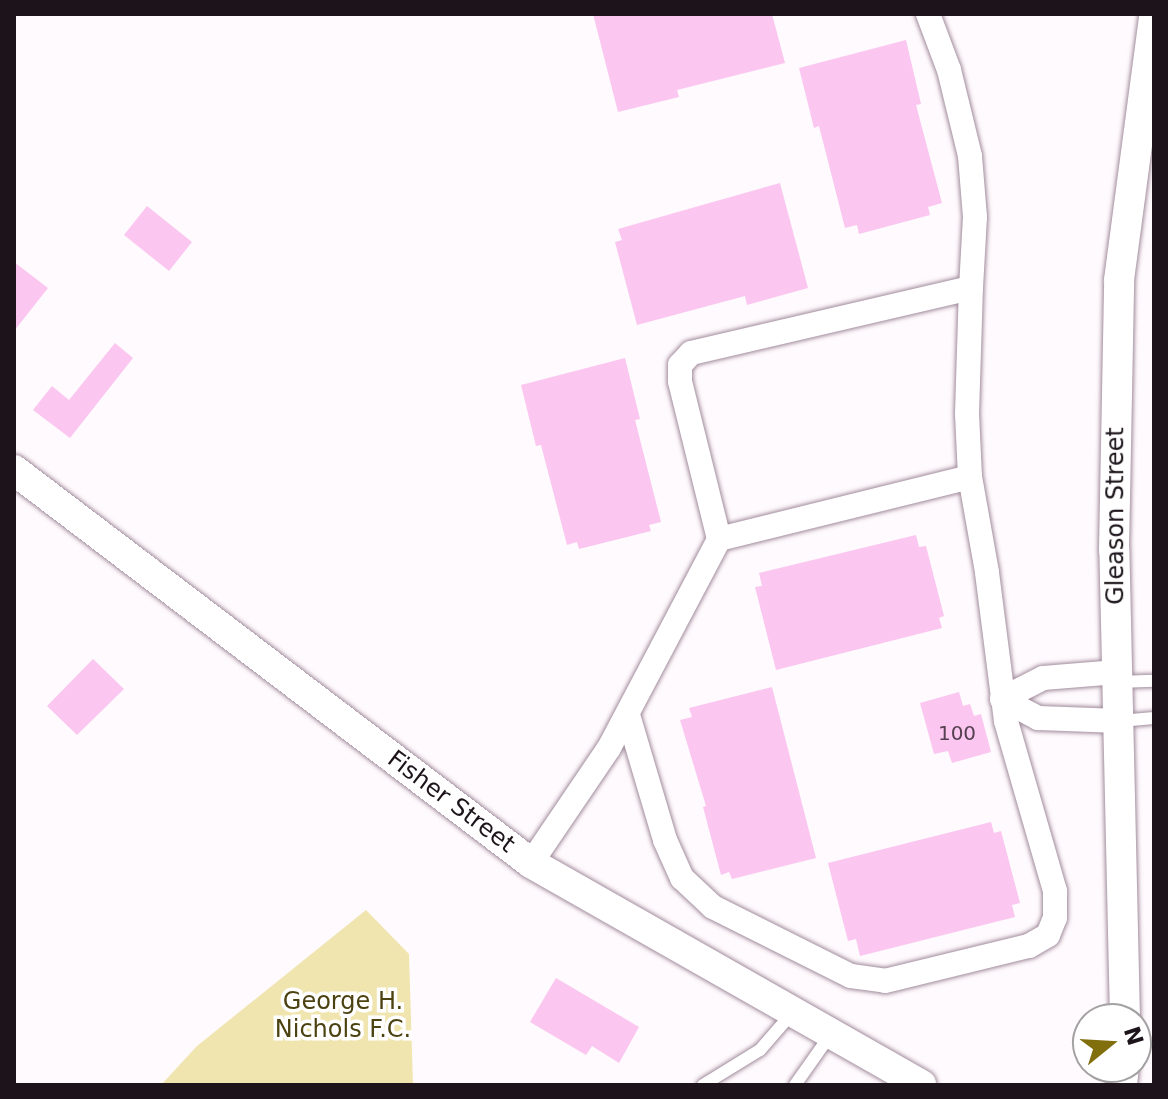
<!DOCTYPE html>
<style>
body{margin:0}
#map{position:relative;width:1168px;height:1099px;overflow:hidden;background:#fffafd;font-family:"DejaVu Sans",sans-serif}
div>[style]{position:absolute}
.green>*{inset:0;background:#f0e4af}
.building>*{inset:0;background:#fbc6f0}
.roads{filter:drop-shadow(0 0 2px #a28c9d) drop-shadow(0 0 2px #a28c9d)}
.service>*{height:12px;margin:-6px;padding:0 6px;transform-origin:6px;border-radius:6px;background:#fff}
.minor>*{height:24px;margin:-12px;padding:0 12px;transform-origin:12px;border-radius:12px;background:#fff}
.tertiary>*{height:30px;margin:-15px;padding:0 15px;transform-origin:15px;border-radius:15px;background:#fff}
span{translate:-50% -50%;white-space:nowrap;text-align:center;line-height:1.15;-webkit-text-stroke:7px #fff;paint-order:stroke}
.number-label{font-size:20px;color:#544050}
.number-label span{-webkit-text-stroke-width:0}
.street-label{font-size:24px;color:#1c141a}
.park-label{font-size:24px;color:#4c4211}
.frame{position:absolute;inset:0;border:16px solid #1c141a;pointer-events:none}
.north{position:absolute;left:1072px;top:1003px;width:80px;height:80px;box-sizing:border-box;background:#fff;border:2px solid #a4a1a3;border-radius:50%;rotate:72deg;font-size:22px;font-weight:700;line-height:32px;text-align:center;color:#1c141a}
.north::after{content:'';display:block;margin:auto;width:28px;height:36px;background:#816e0c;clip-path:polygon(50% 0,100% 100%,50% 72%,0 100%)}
</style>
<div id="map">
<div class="green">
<div style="clip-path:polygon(366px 910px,409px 954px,413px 1085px,161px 1085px,197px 1046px)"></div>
</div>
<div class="building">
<div style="clip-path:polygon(593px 14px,772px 14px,785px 63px,677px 90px,679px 97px,618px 112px)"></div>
<div style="clip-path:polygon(906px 40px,921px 104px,916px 105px,942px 203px,928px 207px,930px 215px,859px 234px,857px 225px,845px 228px,819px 126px,814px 128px,799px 68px)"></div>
<div style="clip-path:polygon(780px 183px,808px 288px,747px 305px,745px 296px,637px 325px,615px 242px,622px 240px,618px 229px)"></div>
<div style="clip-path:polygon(147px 206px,192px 242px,169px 271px,124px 235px)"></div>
<div style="clip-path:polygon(14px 262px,48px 288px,14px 331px)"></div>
<div style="clip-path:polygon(115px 343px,133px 358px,70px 438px,33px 410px,52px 386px,69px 400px)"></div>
<div style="clip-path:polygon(625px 358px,640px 419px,635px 420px,661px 522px,649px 525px,651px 531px,579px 549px,577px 542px,567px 545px,541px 445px,536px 446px,521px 385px)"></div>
<div style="clip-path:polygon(916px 535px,919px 547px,926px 546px,944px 616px,939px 618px,942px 628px,776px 670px,755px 587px,762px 586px,759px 573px)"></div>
<div style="clip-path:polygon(93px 659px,124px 689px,77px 735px,47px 706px)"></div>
<div style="clip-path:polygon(772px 687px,816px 858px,732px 879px,729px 872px,721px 875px,703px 807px,706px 806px,680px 720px,692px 717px,689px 708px)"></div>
<div style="clip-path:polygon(959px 692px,963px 706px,970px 704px,974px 716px,981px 714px,991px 752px,952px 763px,948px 751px,934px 754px,920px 703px)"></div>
<div style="clip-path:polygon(991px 822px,994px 833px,1001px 831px,1020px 903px,1012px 905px,1015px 917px,860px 956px,856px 939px,848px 941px,828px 863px)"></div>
<div style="clip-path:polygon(556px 978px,639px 1027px,619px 1063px,592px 1046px,586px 1055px,530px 1022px)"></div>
</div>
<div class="roads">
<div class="service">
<div style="left:1117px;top:682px;width:37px;rotate:-2deg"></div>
<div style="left:1120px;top:721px;width:34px;rotate:-5deg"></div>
<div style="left:703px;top:1085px;width:67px;rotate:-31.6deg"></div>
<div style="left:760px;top:1050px;width:50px;rotate:-49deg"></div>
<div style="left:795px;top:1085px;width:62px;rotate:-54.8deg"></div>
</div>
<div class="minor">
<div style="left:970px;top:477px;width:63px;rotate:-92.7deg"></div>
<div style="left:967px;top:414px;width:126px;rotate:-88.2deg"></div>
<div style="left:1117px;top:672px;width:74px;rotate:175.4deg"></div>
<div style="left:1043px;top:678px;width:46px;rotate:152.9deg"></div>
<div style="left:1002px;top:699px;width:41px;rotate:27.8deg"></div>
<div style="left:1038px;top:718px;width:82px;rotate:2.1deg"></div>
<div style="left:628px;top:715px;width:130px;rotate:73.5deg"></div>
<div style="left:665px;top:840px;width:42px;rotate:65.9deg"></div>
<div style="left:682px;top:878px;width:42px;rotate:43.1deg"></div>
<div style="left:713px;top:907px;width:154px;rotate:26.6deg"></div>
<div style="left:851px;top:976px;width:34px;rotate:8deg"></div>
<div style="left:885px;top:981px;width:148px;rotate:-13.7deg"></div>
<div style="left:1029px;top:946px;width:22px;rotate:-30deg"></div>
<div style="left:1048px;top:935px;width:18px;rotate:-68deg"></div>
<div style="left:1055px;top:918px;width:27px;rotate:-90deg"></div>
<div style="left:1055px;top:891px;width:177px;rotate:-106.1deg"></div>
<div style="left:1006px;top:721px;width:150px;rotate:-97.3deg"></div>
<div style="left:987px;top:572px;width:97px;rotate:-100.1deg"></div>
<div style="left:970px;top:477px;width:259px;rotate:166.1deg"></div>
<div style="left:531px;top:863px;width:139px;rotate:-55.9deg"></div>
<div style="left:609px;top:748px;width:236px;rotate:-62.2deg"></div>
<div style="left:719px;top:539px;width:163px;rotate:-103.9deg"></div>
<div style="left:680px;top:381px;width:16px;rotate:-90deg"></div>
<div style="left:680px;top:365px;width:16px;rotate:-47deg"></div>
<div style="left:691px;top:353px;width:287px;rotate:-13.1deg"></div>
<div style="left:971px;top:288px;width:71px;rotate:-86.8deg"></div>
<div style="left:975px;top:217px;width:61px;rotate:-94.7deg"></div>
<div style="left:970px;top:156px;width:89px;rotate:-103.7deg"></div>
<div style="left:949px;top:70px;width:60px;rotate:-110.6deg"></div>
</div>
<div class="tertiary">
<div style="left:14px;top:470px;width:649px;rotate:37.24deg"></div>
<div style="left:531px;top:863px;width:449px;rotate:29.6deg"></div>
<div style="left:1125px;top:1019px;width:469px;rotate:-91.3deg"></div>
<div style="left:1114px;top:550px;width:270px;rotate:-88.9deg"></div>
<div style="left:1119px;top:280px;width:266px;rotate:-82.4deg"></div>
<div style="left:1122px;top:1085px;width:18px;rotate:-84deg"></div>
</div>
</div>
<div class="number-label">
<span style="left:957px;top:733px">100</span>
</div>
<div class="street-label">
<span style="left:1116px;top:516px;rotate:-90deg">Gleason Street</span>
<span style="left:451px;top:802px;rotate:37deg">Fisher Street</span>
</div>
<div class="park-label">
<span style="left:343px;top:1016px">George H.<br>Nichols F.C.</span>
</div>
<div class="frame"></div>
<div class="north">N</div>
</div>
